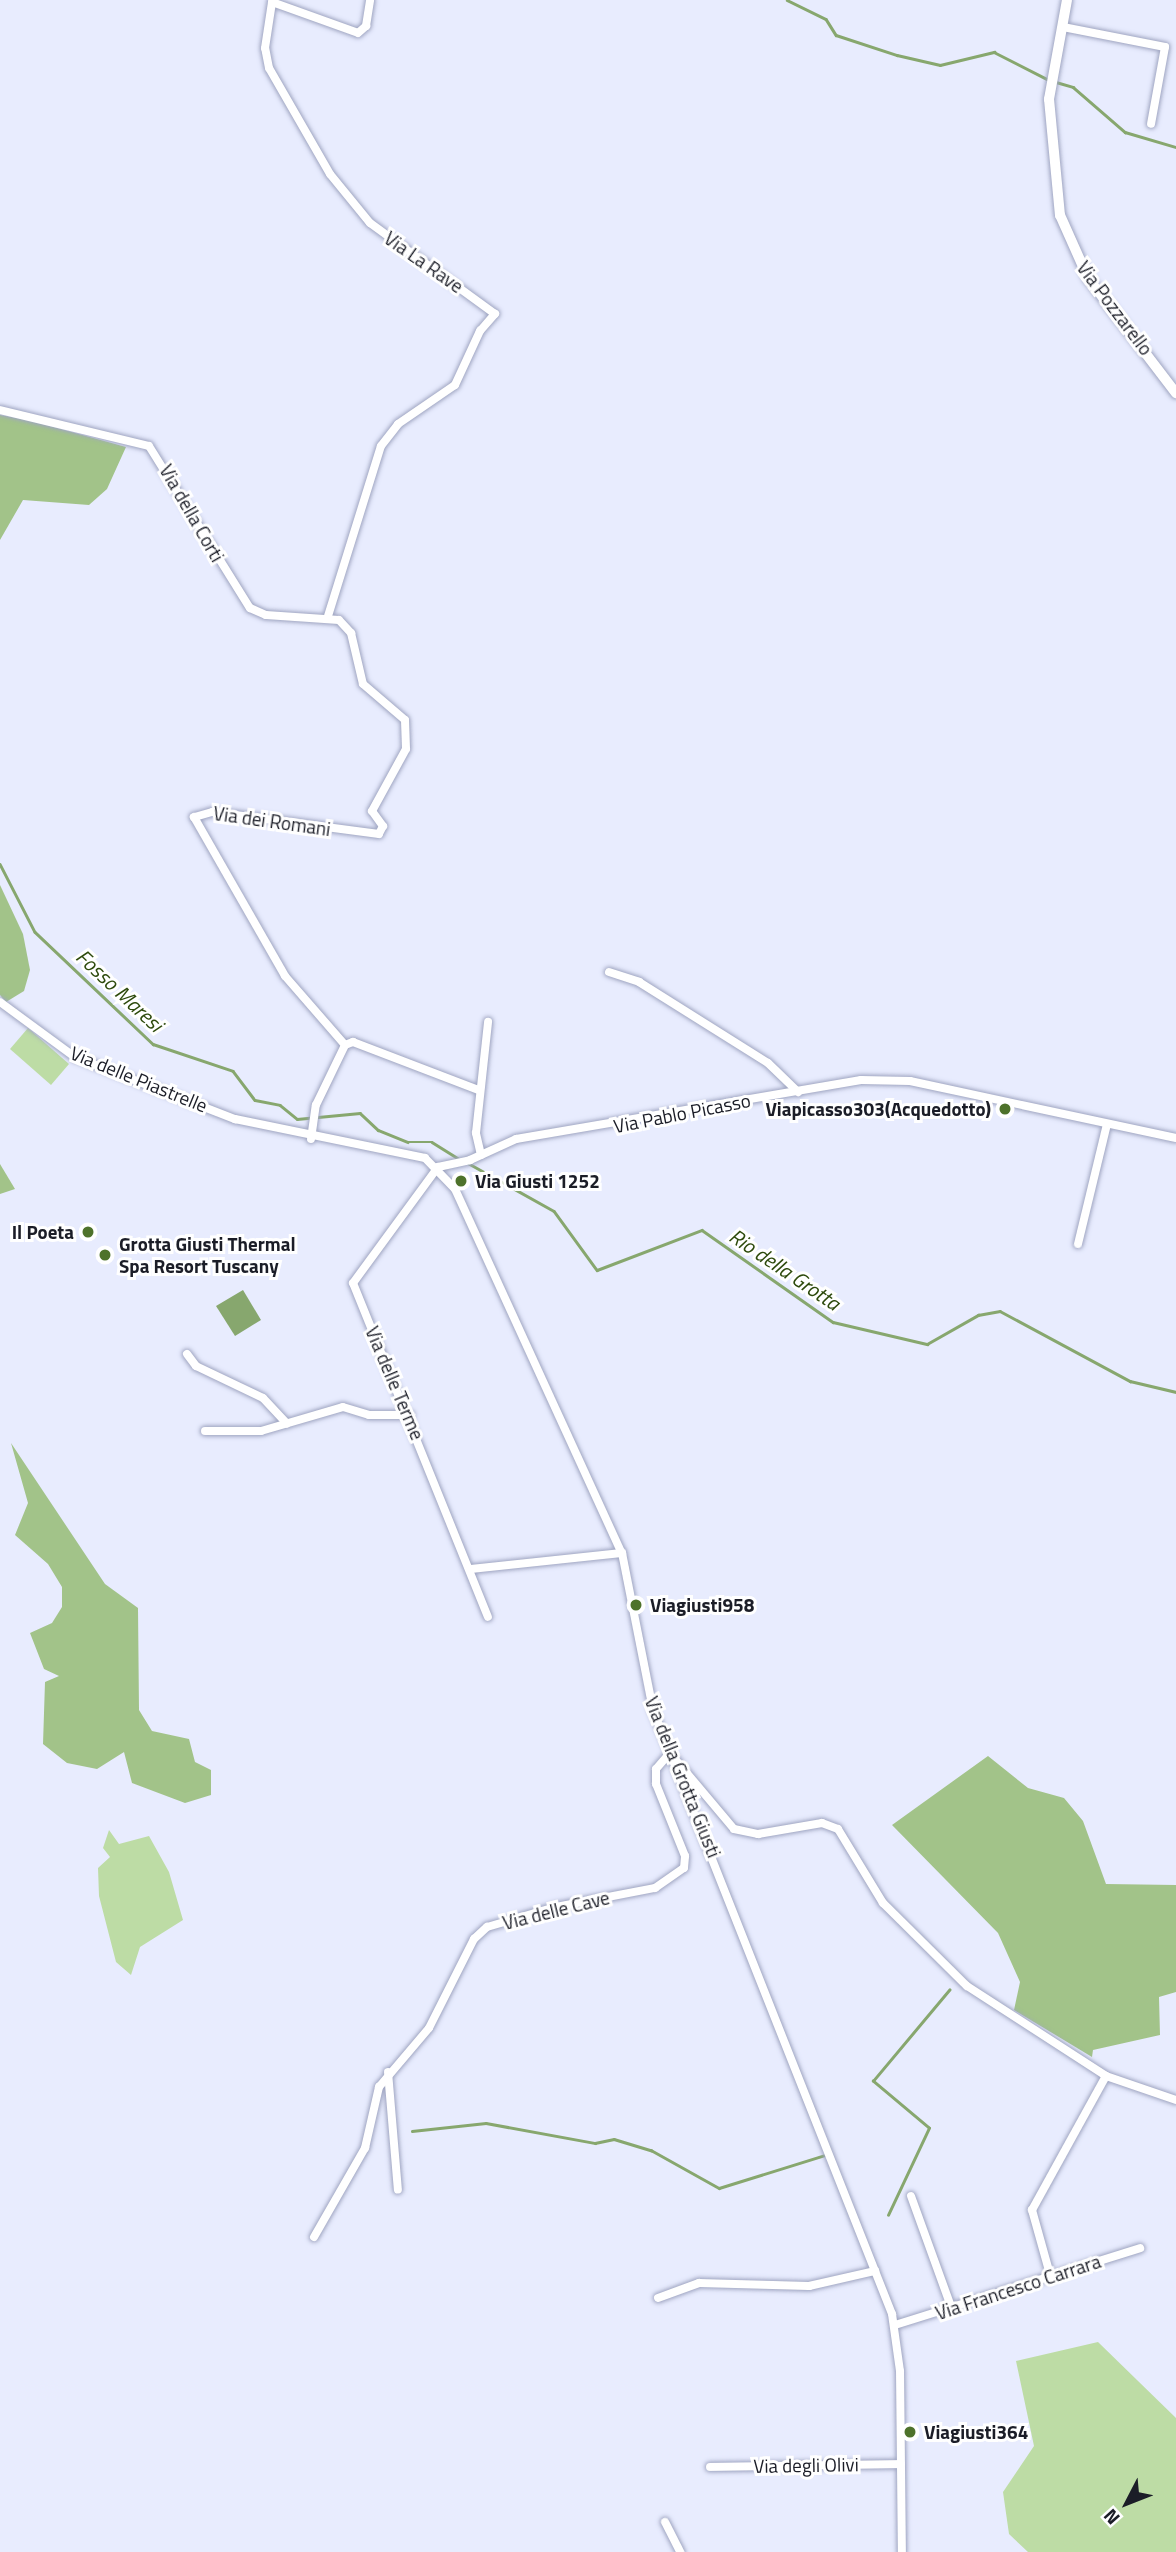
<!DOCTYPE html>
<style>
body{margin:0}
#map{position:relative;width:1176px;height:2552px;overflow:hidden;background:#e8ecfe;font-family:"Titillium Web",sans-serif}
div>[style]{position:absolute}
.green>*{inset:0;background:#bddca5}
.forest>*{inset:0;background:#a2c389}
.water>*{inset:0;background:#87a76e}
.stream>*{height:2.5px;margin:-1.25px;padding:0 1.25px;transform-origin:1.25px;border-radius:1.25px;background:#87a76e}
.roads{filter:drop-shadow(0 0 2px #9fa5c1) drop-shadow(0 0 2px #9fa5c1)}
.minor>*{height:8px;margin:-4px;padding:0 4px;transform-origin:4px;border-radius:4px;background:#fff}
.tertiary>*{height:10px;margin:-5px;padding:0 5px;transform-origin:5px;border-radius:5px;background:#fff}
.dots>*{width:19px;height:19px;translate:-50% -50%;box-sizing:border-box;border:4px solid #fff;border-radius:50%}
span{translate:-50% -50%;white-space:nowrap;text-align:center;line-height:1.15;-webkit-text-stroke:6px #fff;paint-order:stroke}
.street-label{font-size:19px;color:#1b1d27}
.poi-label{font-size:19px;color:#1b1d27;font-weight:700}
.right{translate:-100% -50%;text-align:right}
.left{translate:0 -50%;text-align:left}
.water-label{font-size:21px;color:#2d4a0c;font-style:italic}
.north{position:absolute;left:1092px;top:2468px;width:70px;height:70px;-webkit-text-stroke:5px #fff;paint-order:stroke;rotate:228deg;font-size:19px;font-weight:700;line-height:28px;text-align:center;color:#1b1d27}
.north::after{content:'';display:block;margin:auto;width:24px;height:32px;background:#1b1d27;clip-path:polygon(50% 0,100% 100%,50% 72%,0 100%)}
</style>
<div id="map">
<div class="green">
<div style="clip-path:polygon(28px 1028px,69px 1064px,51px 1085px,10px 1049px)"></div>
<div style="clip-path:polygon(109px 1830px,119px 1844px,149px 1836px,169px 1872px,183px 1920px,140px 1947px,131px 1975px,116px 1962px,99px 1896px,98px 1868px,110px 1857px,103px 1848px)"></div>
<div style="clip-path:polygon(1098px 2342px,1176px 2418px,1176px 2552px,1028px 2552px,1009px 2534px,1003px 2492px,1034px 2446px,1016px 2361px)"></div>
</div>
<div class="forest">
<div style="clip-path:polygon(0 415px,28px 420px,126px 447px,107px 489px,89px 505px,23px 500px,0 540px)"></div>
<div style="clip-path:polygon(0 885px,23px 934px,30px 970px,24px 991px,6px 1002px,0 995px)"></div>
<div style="clip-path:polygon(0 1164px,15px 1189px,0 1194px)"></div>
<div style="clip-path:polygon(11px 1443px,105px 1584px,138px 1608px,139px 1710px,152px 1731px,189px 1739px,195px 1762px,211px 1770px,211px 1795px,185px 1803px,132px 1783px,124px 1752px,97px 1769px,67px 1763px,43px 1744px,45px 1682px,59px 1676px,44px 1669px,30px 1633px,52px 1623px,62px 1607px,62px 1587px,48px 1564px,15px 1535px,28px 1503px)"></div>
<div style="clip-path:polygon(988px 1756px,1028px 1788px,1064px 1798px,1083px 1821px,1106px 1884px,1176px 1885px,1176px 1992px,1159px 1997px,1160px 2035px,1093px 2050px,1092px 2057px,1014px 2010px,1020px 1982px,998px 1933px,892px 1825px)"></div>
</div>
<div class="water">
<div style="clip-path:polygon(243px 1290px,261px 1320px,235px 1336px,216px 1306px)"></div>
</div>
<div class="stream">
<div style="left:787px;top:0;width:43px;rotate:26deg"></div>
<div style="left:826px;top:19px;width:19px;rotate:58deg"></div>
<div style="left:836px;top:35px;width:64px;rotate:18.2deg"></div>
<div style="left:897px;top:55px;width:44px;rotate:13.1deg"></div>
<div style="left:940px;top:65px;width:56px;rotate:-13.5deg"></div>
<div style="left:994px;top:52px;width:62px;rotate:27deg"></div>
<div style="left:1056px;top:82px;width:18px;rotate:16deg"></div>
<div style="left:1073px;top:87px;width:69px;rotate:40.9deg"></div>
<div style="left:1125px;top:132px;width:53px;rotate:16.4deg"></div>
<div style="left:0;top:864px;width:76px;rotate:62.8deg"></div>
<div style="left:35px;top:932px;width:163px;rotate:43.5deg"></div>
<div style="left:153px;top:1044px;width:84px;rotate:18.6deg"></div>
<div style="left:233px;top:1071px;width:36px;rotate:53deg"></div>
<div style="left:255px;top:1100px;width:25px;rotate:11deg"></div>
<div style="left:280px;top:1105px;width:22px;rotate:39deg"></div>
<div style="left:297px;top:1119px;width:63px;rotate:-5.4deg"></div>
<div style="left:360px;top:1113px;width:25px;rotate:43deg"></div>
<div style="left:378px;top:1130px;width:32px;rotate:22deg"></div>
<div style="left:408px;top:1142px;width:24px"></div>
<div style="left:432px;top:1142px;width:32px;rotate:32deg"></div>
<div style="left:468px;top:1163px;width:98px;rotate:29.2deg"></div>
<div style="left:554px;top:1211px;width:73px;rotate:53.9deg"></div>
<div style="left:597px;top:1270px;width:112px;rotate:-20.9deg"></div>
<div style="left:702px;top:1230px;width:160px;rotate:35.1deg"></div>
<div style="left:833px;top:1322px;width:97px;rotate:13.2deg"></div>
<div style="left:927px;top:1344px;width:59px;rotate:-29.6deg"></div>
<div style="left:978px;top:1315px;width:22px;rotate:-10deg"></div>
<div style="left:1000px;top:1311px;width:148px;rotate:28.3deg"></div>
<div style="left:1130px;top:1381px;width:47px;rotate:13.4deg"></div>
<div style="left:412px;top:2131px;width:74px;rotate:-6.2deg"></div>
<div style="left:486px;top:2123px;width:111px;rotate:10.4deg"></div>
<div style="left:595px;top:2143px;width:19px;rotate:-12deg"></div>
<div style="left:614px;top:2139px;width:39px;rotate:17deg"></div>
<div style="left:651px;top:2150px;width:78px;rotate:29.2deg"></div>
<div style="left:719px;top:2188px;width:111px;rotate:-17.3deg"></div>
<div style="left:888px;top:2215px;width:96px;rotate:-64.8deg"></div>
<div style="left:929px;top:2128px;width:73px;rotate:-140deg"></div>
<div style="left:873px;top:2081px;width:119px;rotate:-50.1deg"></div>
</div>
<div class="roads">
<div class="minor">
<div style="left:1063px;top:27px;width:104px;rotate:11.1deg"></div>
<div style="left:1165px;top:47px;width:78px;rotate:100.3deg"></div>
<div style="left:0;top:410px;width:153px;rotate:13.6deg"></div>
<div style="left:149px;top:446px;width:191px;rotate:58.1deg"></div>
<div style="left:250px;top:608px;width:17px;rotate:24deg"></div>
<div style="left:266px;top:615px;width:73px;rotate:3.9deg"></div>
<div style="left:339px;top:620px;width:18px;rotate:47deg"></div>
<div style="left:351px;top:633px;width:52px;rotate:76.8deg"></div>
<div style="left:363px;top:684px;width:55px;rotate:40.6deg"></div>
<div style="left:405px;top:720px;width:29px;rotate:88deg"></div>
<div style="left:406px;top:749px;width:71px;rotate:118.7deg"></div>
<div style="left:372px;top:811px;width:19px;rotate:54deg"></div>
<div style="left:383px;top:826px;width:9px;rotate:117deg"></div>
<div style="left:379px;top:834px;width:168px;rotate:-172.5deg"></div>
<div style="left:212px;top:812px;width:19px;rotate:164deg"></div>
<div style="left:194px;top:817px;width:183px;rotate:60.2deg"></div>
<div style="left:285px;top:976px;width:91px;rotate:49deg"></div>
<div style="left:328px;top:616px;width:178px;rotate:-72.7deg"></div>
<div style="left:381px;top:446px;width:28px;rotate:-52deg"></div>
<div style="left:398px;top:424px;width:69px;rotate:-34.4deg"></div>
<div style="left:455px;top:385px;width:60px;rotate:-65.2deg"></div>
<div style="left:480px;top:331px;width:23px;rotate:-49deg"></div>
<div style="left:495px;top:314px;width:155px;rotate:-143.9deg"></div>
<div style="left:370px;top:223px;width:63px;rotate:-129.2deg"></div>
<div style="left:330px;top:174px;width:122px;rotate:-119.9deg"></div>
<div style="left:269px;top:68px;width:20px;rotate:-101deg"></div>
<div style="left:265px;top:48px;width:47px;rotate:-81.3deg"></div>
<div style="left:272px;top:2px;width:91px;rotate:19.8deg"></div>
<div style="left:358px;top:33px;width:11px;rotate:-41deg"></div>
<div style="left:366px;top:26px;width:26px;rotate:-81deg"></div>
<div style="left:609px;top:972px;width:32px;rotate:18deg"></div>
<div style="left:639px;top:982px;width:152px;rotate:32.1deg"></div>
<div style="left:768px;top:1063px;width:42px;rotate:44deg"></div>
<div style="left:0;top:1002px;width:93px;rotate:36.3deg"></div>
<div style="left:75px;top:1057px;width:172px;rotate:21.2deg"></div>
<div style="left:235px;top:1119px;width:194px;rotate:11.6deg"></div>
<div style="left:425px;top:1158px;width:43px;rotate:45.9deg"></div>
<div style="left:455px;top:1189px;width:400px;rotate:65.4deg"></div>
<div style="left:622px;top:1553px;width:160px;rotate:78.8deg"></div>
<div style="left:653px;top:1710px;width:650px;rotate:68.41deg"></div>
<div style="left:892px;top:2314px;width:58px;rotate:82deg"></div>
<div style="left:900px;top:2371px;width:181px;rotate:89.4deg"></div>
<div style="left:345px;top:1045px;width:9px;rotate:-21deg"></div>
<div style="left:353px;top:1042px;width:135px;rotate:20.9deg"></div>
<div style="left:311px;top:1139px;width:34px;rotate:-82deg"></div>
<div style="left:316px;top:1105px;width:67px;rotate:-64.2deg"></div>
<div style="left:481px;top:1155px;width:23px;rotate:-103deg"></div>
<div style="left:476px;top:1133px;width:112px;rotate:-83.8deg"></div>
<div style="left:438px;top:1167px;width:33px;rotate:-12deg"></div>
<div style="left:470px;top:1160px;width:51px;rotate:-24.5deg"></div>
<div style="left:516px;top:1139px;width:350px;rotate:-9.7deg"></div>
<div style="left:861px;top:1080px;width:49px;rotate:1.2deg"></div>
<div style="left:910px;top:1081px;width:272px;rotate:12.1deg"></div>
<div style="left:438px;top:1167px;width:144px;rotate:126.2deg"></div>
<div style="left:353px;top:1283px;width:360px;rotate:68deg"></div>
<div style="left:1078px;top:1244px;width:123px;rotate:-76.4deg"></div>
<div style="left:187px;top:1354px;width:15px;rotate:53deg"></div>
<div style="left:196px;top:1366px;width:74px;rotate:25.5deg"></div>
<div style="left:263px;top:1398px;width:35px;rotate:47deg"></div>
<div style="left:205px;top:1431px;width:56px"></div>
<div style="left:261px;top:1431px;width:85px;rotate:-16.3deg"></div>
<div style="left:343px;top:1407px;width:27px;rotate:17deg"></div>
<div style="left:369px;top:1415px;width:41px"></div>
<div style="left:470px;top:1569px;width:153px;rotate:-6deg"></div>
<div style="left:388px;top:2072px;width:118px;rotate:85.2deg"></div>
<div style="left:911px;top:2196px;width:120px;rotate:70.1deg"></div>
<div style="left:314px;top:2237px;width:103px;rotate:-60.2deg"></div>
<div style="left:365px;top:2148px;width:63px;rotate:-77.1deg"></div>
<div style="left:379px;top:2087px;width:77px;rotate:-49.7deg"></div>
<div style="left:429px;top:2028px;width:100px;rotate:-63.2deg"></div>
<div style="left:474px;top:1939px;width:18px;rotate:-43deg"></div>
<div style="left:487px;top:1927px;width:72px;rotate:-16.2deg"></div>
<div style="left:556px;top:1907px;width:101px;rotate:-10.9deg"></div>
<div style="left:655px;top:1888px;width:35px;rotate:-35deg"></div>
<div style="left:684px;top:1868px;width:12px;rotate:-85deg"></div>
<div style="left:685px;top:1856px;width:78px;rotate:-111.9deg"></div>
<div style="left:656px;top:1784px;width:15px;rotate:-90deg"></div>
<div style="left:656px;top:1769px;width:21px;rotate:-49deg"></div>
<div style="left:670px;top:1753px;width:99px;rotate:49.9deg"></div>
<div style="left:734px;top:1829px;width:25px;rotate:12deg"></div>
<div style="left:758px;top:1834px;width:65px;rotate:-9.8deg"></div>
<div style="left:822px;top:1823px;width:17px;rotate:21deg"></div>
<div style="left:838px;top:1829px;width:87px;rotate:58.7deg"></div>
<div style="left:883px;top:1903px;width:118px;rotate:44.7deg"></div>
<div style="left:967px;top:1986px;width:166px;rotate:32.9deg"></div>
<div style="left:1106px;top:2076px;width:74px;rotate:18.9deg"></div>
<div style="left:1051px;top:2278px;width:71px;rotate:-105.6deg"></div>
<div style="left:1032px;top:2210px;width:153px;rotate:-61.1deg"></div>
<div style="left:658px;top:2298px;width:44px;rotate:-20.1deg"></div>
<div style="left:699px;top:2283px;width:110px;rotate:1.6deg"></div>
<div style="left:809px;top:2286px;width:68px;rotate:-12.8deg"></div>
<div style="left:895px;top:2325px;width:257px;rotate:-17.4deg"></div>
<div style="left:710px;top:2467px;width:191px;rotate:-0.9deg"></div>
<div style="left:665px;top:2522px;width:34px;rotate:63deg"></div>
</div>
<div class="tertiary">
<div style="left:1067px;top:0;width:101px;rotate:100.3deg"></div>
<div style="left:1049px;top:99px;width:117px;rotate:84.6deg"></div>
<div style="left:1060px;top:215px;width:69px;rotate:66deg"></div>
<div style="left:1088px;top:278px;width:145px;rotate:52.6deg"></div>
</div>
</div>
<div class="dots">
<div style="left:1005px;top:1109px;background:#4e722b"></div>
<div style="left:461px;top:1181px;background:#4e722b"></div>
<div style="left:88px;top:1232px;background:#4e722b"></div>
<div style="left:105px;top:1255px;background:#4e722b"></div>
<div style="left:636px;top:1605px;background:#4e722b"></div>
<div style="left:910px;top:2432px;background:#4e722b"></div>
</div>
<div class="street-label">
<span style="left:424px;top:262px;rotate:35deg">Via La Rave</span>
<span style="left:1115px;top:308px;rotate:53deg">Via Pozzarello</span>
<span style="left:192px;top:513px;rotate:60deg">Via della Corti</span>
<span style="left:272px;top:821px;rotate:8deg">Via dei Romani</span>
<span style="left:139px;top:1079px;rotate:22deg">Via delle Piastrelle</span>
<span style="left:682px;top:1113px;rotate:-11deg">Via Pablo Picasso</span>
<span style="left:395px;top:1383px;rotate:67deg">Via delle Terme</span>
<span style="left:683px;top:1777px;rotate:68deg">Via della Grotta Giusti</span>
<span style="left:556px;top:1910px;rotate:-14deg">Via delle Cave</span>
<span style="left:1018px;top:2287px;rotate:-18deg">Via Francesco Carrara</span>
<span style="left:806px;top:2465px;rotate:-1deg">Via degli Olivi</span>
</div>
<div class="poi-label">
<span class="right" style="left:991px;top:1109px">Viapicasso303(Acquedotto)</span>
<span class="left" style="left:475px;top:1181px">Via Giusti 1252</span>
<span class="right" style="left:74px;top:1232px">Il Poeta</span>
<span class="left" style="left:119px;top:1255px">Grotta Giusti Thermal<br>Spa Resort Tuscany</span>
<span class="left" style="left:650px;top:1605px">Viagiusti958</span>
<span class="left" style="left:924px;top:2432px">Viagiusti364</span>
</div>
<div class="water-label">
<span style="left:120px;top:990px;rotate:43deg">Fosso Maresi</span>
<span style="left:785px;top:1269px;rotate:34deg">Rio della Grotta</span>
</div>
<div class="north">N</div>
</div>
